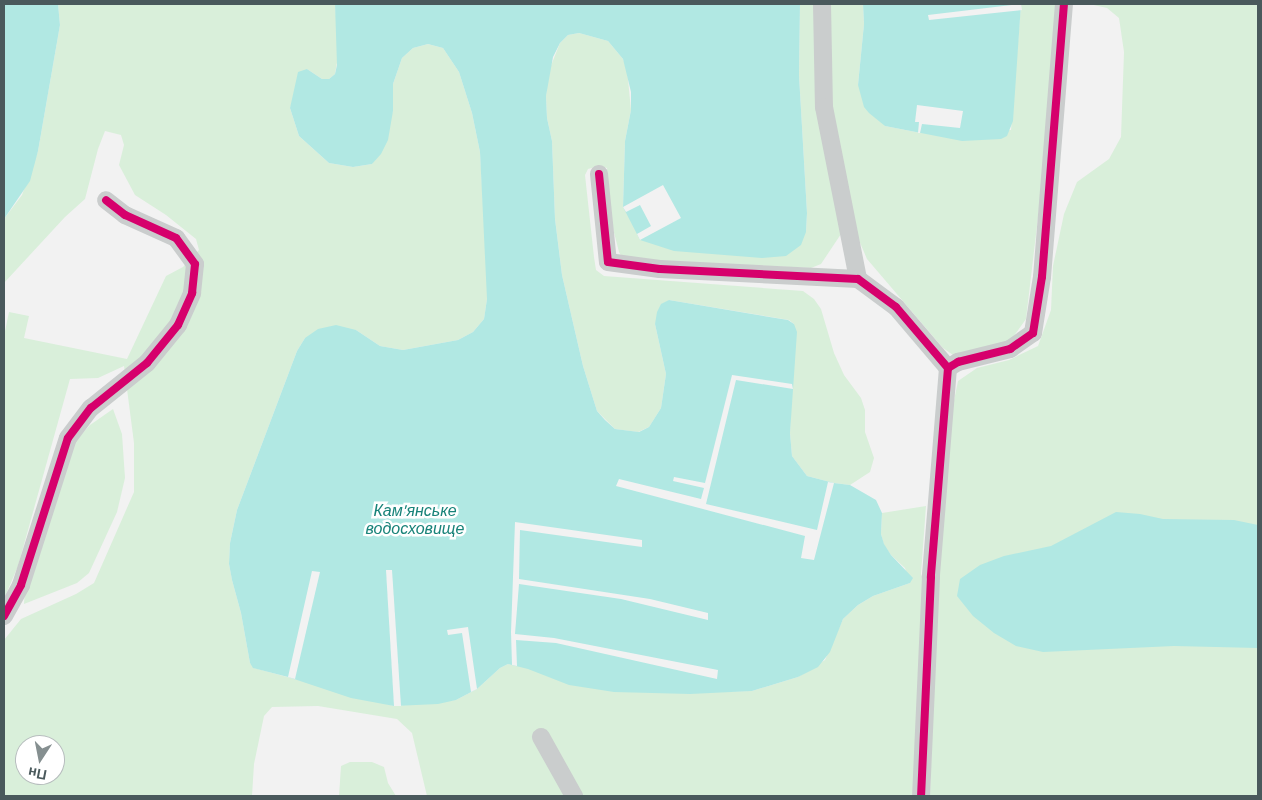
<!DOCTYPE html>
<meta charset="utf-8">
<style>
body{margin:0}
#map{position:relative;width:1262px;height:800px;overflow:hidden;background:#f2f2f2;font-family:"Work Sans",sans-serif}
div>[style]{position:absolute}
.green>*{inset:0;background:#d9efda}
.water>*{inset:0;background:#b1e8e3}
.pier>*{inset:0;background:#f2f2f2}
.minor>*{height:18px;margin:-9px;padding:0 9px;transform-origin:9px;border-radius:9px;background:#cacdcd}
.cycleway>*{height:8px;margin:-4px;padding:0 4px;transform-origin:4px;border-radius:4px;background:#d6006c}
span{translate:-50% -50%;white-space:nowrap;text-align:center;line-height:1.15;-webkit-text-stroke:5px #fff;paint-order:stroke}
.water-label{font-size:16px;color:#188379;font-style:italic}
.frame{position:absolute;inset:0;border:5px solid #4a595c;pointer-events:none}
.north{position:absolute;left:15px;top:735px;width:50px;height:50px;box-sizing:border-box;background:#fff;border:1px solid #b7bdbe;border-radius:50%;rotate:191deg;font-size:14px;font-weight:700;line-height:20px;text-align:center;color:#4a595c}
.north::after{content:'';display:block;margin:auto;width:18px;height:22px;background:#858f90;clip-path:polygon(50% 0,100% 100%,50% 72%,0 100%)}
</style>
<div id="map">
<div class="green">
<div style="clip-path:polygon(evenodd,58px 4px,335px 4px,339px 51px,335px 74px,329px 79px,322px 79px,307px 69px,290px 108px,299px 136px,329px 163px,353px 167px,372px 164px,393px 111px,393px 84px,402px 58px,413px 48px,428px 44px,443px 48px,459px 72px,472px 113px,480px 152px,487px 271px,487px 299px,484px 319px,473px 332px,458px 340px,403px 350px,380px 346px,356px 330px,305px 338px,297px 351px,237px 510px,230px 543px,229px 564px,232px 580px,241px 613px,250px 663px,254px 668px,394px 706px,456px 700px,477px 689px,500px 668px,508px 664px,664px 693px,752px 691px,798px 677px,825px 660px,843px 619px,858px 605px,873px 596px,910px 583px,905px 568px,891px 555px,884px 545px,881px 534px,882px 513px,926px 506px,921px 574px,923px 579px,914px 796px,427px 796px,412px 733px,397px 719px,318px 706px,272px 707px,264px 716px,254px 764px,252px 796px,4px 796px,4px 640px,21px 619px,76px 594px,94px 583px,134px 492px,134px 443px,124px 366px,98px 378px,70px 379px,18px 566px,4px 599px,4px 336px,9px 312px,29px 316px,24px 338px,127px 359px,166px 276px,183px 267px,199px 250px,196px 239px,166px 215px,135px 195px,119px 165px,124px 145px,121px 135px,105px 131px,98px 149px,85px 199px,65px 217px,4px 283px,4px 219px,22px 195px,38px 151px,60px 25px,58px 4px,25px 745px,55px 745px,55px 775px,25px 775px,25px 745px)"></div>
<div style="clip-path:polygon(800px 4px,863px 4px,864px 24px,858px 85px,885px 126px,921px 133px,1011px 130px,1021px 4px,1056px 4px,1044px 167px,1026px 319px,1011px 340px,995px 348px,953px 355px,943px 348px,867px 259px,858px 238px,841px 234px,821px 264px,811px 268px,623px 259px,619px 252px,610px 217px,607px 168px,599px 166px,588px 169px,585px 175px,594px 257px,596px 270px,604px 276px,803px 291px,814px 299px,821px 309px,834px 353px,844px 375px,861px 398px,865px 410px,865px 432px,874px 458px,870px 472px,850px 485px,834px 483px,807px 476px,792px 456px,790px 433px,794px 324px,789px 320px,669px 300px,655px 324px,666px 374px,661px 408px,649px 427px,638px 432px,615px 429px,597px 411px,583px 366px,562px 275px,555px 219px,552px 141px,547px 118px,546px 96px,548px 73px,560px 43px,568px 35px,579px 33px,608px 41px,623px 59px,627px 69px,631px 110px,625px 141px,623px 207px,632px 222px,806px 232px,807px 213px,799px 75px)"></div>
<div style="clip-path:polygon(1089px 4px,1258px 4px,1258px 796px,930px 796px,938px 563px,952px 410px,958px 381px,977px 368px,1009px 360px,1038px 346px,1051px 310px,1053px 266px,1064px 214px,1077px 182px,1109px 159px,1121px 137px,1124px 52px,1119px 18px,1107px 8px)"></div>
<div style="clip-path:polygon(113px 409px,122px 434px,125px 478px,117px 512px,89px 573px,77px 583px,24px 604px,25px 589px,69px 448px,90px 425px)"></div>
<div style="clip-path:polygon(350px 762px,372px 762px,384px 767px,388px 783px,396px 796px,339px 796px,341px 766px)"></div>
</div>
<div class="water">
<div style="clip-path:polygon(4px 4px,58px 4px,60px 25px,38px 151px,30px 181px,4px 219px)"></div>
<div style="clip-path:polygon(335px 4px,800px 4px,799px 75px,807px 213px,806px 232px,801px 245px,786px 256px,762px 258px,674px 251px,640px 240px,623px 207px,625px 141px,631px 110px,631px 92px,623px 59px,608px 41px,579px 33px,568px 35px,560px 43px,553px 57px,546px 96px,547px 118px,552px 141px,555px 219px,562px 275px,583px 366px,597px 411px,605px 420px,615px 429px,639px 432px,649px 427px,661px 408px,666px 374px,655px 324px,657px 312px,661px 304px,669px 300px,788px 320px,794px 324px,797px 332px,790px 433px,792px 456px,807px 476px,834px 483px,850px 485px,876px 500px,882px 513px,881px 534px,884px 544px,891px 555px,913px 578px,910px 583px,873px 596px,858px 605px,843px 619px,830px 652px,818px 667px,798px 677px,752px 691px,690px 694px,614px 692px,569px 685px,528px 669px,508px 664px,500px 668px,477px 689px,456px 700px,438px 704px,394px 706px,351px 698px,288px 677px,253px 668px,250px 663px,241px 613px,232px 580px,229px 564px,230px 543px,237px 510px,297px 351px,305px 338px,318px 329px,336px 325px,356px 330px,380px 346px,403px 350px,458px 340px,473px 332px,484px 319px,487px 299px,480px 152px,472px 113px,459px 72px,443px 48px,428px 44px,413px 48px,402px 58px,393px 84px,393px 111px,388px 140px,381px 154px,372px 164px,353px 167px,329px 163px,299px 136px,290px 108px,298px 72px,307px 69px,322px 79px,329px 79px,335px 74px,337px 65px)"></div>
<div style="clip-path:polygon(863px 4px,1021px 4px,1013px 121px,1007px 136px,1001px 139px,962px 141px,885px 126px,869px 113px,864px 107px,858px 85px,864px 24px)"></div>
<div style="clip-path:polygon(1116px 512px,1140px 514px,1163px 519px,1234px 520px,1258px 525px,1258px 648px,1174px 646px,1043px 652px,1016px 646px,994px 633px,973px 616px,957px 596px,960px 579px,980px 565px,1004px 556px,1051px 546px)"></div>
</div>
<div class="pier">
<div style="clip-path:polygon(1021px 4px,1022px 10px,929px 20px,928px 15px)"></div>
<div style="clip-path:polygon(917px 105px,963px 111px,960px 128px,922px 124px,920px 133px,918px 133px,919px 122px,915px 122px)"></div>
<div style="clip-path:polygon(663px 185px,681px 218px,640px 240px,637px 234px,651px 226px,640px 205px,626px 212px,623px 207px)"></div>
<div style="clip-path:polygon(732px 375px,792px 384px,793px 389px,736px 380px,706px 504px,817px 530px,828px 482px,834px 483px,814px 560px,801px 558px,805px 536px,616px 486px,619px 479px,701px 499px,704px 488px,673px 481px,674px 477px,705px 483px)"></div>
<div style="clip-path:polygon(515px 522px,642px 540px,642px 547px,520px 530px,519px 579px,650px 599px,708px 613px,708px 620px,621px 599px,519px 584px,515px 634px,554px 638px,718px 670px,717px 679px,556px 643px,516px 640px,517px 666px,512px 665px,511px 632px)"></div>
<div style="clip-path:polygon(386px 570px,392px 570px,401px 706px,394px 706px)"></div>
<div style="clip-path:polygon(312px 571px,320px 572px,295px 679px,288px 677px)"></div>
<div style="clip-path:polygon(468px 627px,477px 689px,471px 692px,462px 633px,448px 635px,447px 630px)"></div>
</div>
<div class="minor">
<div style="left:822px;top:4px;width:103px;rotate:88.9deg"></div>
<div style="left:824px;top:107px;width:175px;rotate:78.8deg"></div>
<div style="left:599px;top:174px;width:88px;rotate:84.2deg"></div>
<div style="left:608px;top:262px;width:52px;rotate:7.7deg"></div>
<div style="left:660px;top:269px;width:198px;rotate:2.9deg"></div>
<div style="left:858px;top:279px;width:47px;rotate:36.4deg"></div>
<div style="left:896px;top:307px;width:80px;rotate:49.6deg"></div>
<div style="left:948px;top:368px;width:210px;rotate:94.7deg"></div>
<div style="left:931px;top:577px;width:219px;rotate:92.6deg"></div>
<div style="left:948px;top:368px;width:12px;rotate:-31deg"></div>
<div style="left:958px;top:362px;width:54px;rotate:-14deg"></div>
<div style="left:1010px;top:349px;width:28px;rotate:-35deg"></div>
<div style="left:1033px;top:333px;width:57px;rotate:-80.9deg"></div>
<div style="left:1042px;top:277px;width:274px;rotate:-85.4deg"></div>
<div style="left:4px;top:616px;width:35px;rotate:-61deg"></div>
<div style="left:21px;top:585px;width:154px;rotate:-72.3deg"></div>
<div style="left:68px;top:438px;width:38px;rotate:-53deg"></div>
<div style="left:91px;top:408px;width:72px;rotate:-38.8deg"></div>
<div style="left:147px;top:363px;width:49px;rotate:-50.8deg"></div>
<div style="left:178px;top:325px;width:35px;rotate:-66deg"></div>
<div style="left:192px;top:293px;width:29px;rotate:-84deg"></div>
<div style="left:195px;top:264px;width:32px;rotate:-126deg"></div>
<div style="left:176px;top:238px;width:56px;rotate:-155.7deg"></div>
<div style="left:125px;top:215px;width:24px;rotate:-142deg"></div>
<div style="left:541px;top:737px;width:68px;rotate:60.8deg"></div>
</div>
<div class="cycleway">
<div style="left:599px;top:174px;width:88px;rotate:84.2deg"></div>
<div style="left:608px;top:262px;width:52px;rotate:7.7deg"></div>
<div style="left:660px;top:269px;width:198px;rotate:2.9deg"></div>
<div style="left:858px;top:279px;width:47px;rotate:36.4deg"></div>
<div style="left:896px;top:307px;width:80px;rotate:49.6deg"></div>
<div style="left:948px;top:368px;width:210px;rotate:94.7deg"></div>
<div style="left:931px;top:577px;width:219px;rotate:92.6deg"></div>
<div style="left:948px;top:368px;width:12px;rotate:-31deg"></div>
<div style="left:958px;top:362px;width:54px;rotate:-14deg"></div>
<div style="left:1010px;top:349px;width:28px;rotate:-35deg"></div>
<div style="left:1033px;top:333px;width:57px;rotate:-80.9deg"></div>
<div style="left:1042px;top:277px;width:274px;rotate:-85.4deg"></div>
<div style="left:4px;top:616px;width:35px;rotate:-61deg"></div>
<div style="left:21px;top:585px;width:154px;rotate:-72.3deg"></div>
<div style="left:68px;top:438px;width:38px;rotate:-53deg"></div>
<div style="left:91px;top:408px;width:72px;rotate:-38.8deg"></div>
<div style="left:147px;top:363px;width:49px;rotate:-50.8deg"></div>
<div style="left:178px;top:325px;width:35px;rotate:-66deg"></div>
<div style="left:192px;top:293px;width:29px;rotate:-84deg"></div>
<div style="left:195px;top:264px;width:32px;rotate:-126deg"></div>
<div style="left:176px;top:238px;width:56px;rotate:-155.7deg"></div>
<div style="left:125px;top:215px;width:24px;rotate:-142deg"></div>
</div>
<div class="water-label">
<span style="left:415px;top:520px">Кам'янське<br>водосховище</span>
</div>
<div class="frame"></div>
<div class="north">Пн</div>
</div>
